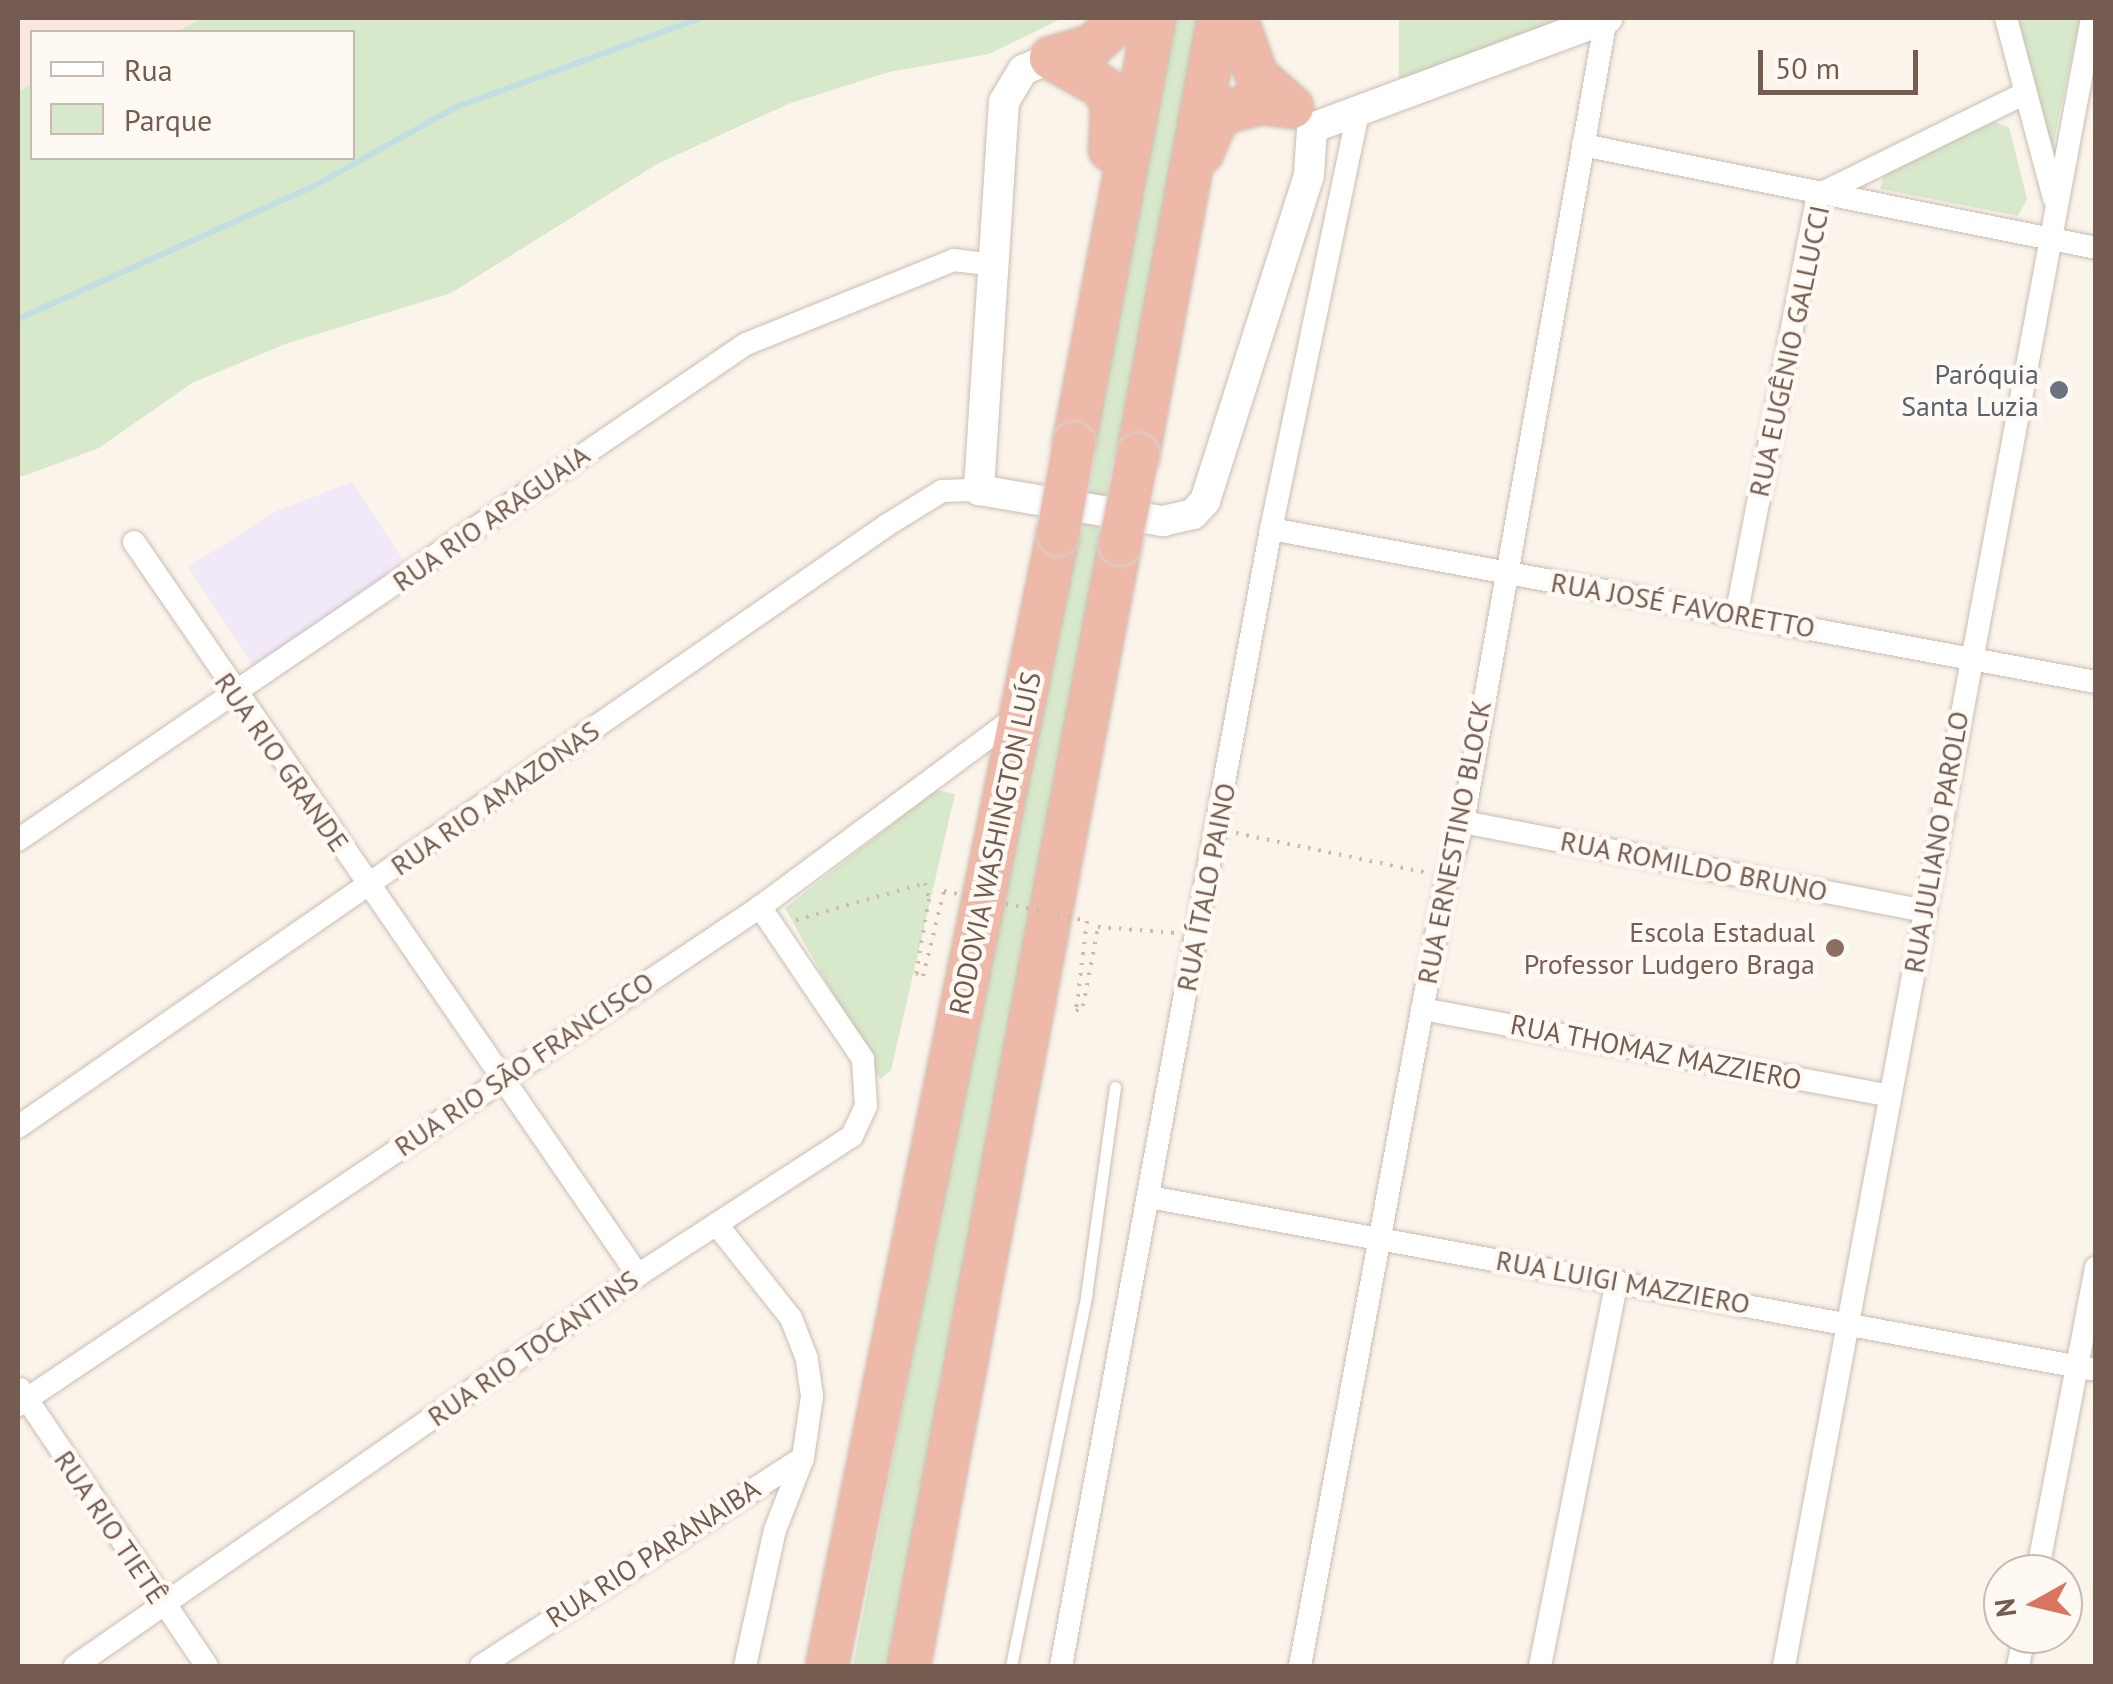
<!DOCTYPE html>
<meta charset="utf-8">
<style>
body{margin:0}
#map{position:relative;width:2113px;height:1684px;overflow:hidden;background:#fbf4eb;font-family:"PT Sans",sans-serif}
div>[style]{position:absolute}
.commercial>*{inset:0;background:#fae7e1}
.education>*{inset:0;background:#f1e8f8}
.green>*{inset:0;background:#d7e8cb}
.stream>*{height:6px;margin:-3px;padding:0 3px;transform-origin:3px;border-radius:3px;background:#c1dfe3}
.path>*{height:4px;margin-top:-2px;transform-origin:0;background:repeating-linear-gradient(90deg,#d3b8a8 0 2.5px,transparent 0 10.5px)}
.roads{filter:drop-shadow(0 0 2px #ccbdb2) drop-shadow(0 0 2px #ccbdb2)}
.service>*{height:11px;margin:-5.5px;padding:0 5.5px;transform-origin:5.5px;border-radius:5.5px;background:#fff}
.minor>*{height:22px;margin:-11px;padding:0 11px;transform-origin:11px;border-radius:11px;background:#fff}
.tertiary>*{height:30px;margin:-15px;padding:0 15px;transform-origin:15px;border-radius:15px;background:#fff}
.motorway>*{height:42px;margin:-21px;padding:0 21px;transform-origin:21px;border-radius:21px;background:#eeb9a9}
.path-bridge>*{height:4px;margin-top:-2px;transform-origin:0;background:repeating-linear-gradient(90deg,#d3b8a8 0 2.5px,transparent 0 10.5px)}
.bridges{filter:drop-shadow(0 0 2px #d8d1ce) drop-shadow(0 0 2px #d8d1ce)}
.motorway-bridge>*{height:42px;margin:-21px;padding:0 21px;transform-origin:21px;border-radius:21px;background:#eeb9a9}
.dots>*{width:28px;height:28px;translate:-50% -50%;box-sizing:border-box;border:5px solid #fef9f2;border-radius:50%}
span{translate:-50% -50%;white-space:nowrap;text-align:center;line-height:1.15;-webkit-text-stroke:9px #fef9f2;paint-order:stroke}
.street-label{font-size:28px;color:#745c50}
.worship-label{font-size:28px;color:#5b616d}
.right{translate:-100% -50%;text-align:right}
.education-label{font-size:28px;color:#785e54}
.frame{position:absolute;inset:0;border:20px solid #745c50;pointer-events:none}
.legend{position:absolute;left:30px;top:30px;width:325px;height:130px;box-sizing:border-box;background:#fef9f2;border:2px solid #c7bab1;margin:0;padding:12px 18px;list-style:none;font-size:30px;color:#745c50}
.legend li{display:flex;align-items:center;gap:20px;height:50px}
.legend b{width:50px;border:2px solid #c7bab1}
.north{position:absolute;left:1983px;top:1554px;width:100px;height:100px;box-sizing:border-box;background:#fef9f2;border:2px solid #c7bab1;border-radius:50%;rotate:262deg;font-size:28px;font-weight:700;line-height:40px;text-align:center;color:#745c50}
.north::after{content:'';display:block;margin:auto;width:35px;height:45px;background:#d8755e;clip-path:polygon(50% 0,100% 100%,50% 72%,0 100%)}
.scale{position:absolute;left:1758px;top:50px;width:160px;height:45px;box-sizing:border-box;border:5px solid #745c50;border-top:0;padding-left:12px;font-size:30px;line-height:35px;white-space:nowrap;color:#745c50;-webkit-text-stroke:8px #fef9f2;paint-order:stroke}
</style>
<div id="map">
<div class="commercial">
<div style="clip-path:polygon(18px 18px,203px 18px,176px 32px,32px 32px,32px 83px,18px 92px)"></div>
</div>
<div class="education">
<div style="clip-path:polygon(352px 482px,408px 568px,254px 666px,188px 567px,277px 511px)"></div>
</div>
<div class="green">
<div style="clip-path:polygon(203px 18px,1063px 18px,989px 54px,889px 72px,788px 104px,657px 164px,451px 293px,285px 344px,192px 383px,99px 448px,18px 478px,18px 92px,32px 83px,32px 158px,352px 158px,352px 32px,176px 32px)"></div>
<div style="clip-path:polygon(1170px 18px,1204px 18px,1117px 501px,1082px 492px)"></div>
<div style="clip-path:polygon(1399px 18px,1583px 18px,1399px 80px)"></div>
<div style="clip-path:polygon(2015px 18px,2080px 18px,2053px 145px,2046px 145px)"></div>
<div style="clip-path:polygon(1994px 122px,2009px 127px,2027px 199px,2018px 216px,1880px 189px,1886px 168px)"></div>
<div style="clip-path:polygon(1073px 521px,1112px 530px,901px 1666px,853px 1666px)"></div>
<div style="clip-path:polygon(936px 790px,955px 794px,891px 1070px,880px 1079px,785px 908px)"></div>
</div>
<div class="stream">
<div style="left:18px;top:319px;width:327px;rotate:-24.2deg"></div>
<div style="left:316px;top:185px;width:160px;rotate:-29.1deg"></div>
<div style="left:456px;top:107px;width:261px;rotate:-20deg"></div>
</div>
<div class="path">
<div style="left:1236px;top:833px;width:196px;rotate:11.8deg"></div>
<div style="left:796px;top:920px;width:134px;rotate:-16deg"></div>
<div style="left:925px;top:883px;width:16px;rotate:76deg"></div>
<div style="left:929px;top:899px;width:75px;rotate:100deg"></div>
<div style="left:916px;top:973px;width:8px;rotate:23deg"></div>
<div style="left:923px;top:976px;width:88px;rotate:-76.1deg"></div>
<div style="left:1087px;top:921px;width:91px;rotate:97deg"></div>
<div style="left:1076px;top:1011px;width:9px;rotate:-36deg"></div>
<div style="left:1083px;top:1006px;width:80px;rotate:-79.2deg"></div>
<div style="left:1098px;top:927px;width:79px;rotate:4.3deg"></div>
</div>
<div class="roads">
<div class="service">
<div style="left:1011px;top:1666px;width:378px;rotate:-78.5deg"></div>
<div style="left:1086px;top:1296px;width:211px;rotate:-82.1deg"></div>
</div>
<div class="minor">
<div style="left:2006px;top:18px;width:186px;rotate:75.1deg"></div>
<div style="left:1583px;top:145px;width:523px;rotate:11.35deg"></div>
<div style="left:1271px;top:529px;width:839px;rotate:10.51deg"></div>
<div style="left:134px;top:542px;width:890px;rotate:55.49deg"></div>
<div style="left:1737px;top:611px;width:424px;rotate:-79deg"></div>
<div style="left:1818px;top:195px;width:229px;rotate:-26.2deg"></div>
<div style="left:1463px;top:822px;width:471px;rotate:10.9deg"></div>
<div style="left:18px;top:840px;width:881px;rotate:-34.27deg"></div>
<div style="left:746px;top:344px;width:224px;rotate:-22deg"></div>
<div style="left:954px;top:260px;width:38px;rotate:7deg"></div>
<div style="left:1422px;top:1009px;width:476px;rotate:10.5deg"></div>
<div style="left:18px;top:1127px;width:1057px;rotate:-34.71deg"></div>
<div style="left:887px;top:525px;width:65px;rotate:-31.7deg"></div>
<div style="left:942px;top:491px;width:37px;rotate:-2deg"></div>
<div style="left:1149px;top:1197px;width:963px;rotate:10.35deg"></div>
<div style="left:20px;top:1389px;width:334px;rotate:56deg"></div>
<div style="left:18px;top:1405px;width:894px;rotate:-33.87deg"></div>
<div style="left:760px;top:907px;width:322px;rotate:-36.6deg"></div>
<div style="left:2037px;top:1574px;width:312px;rotate:-79.1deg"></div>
<div style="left:75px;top:1666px;width:685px;rotate:-34.78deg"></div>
<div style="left:638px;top:1275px;width:255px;rotate:-33deg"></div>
<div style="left:852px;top:1136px;width:33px;rotate:-65deg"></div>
<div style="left:866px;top:1106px;width:47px;rotate:-93.7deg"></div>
<div style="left:863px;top:1059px;width:184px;rotate:-124.1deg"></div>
<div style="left:481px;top:1666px;width:383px;rotate:-32.9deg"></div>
<div style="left:803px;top:1458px;width:63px;rotate:-81.7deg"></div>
<div style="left:812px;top:1396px;width:37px;rotate:-98deg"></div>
<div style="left:807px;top:1359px;width:44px;rotate:-111.3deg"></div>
<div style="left:791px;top:1318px;width:119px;rotate:-128.5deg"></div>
<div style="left:745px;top:1666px;width:139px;rotate:-77.6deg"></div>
<div style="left:775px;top:1530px;width:77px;rotate:-68.7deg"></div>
<div style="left:1061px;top:1666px;width:1156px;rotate:-79.54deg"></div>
<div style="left:1271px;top:529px;width:430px;rotate:-78.2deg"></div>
<div style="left:1300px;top:1666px;width:803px;rotate:-79.45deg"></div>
<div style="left:1447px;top:877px;width:57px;rotate:-73.8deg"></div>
<div style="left:1463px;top:822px;width:817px;rotate:-79.91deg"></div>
<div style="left:1540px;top:1666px;width:392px;rotate:-78.7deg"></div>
<div style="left:1784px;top:1666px;width:1677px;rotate:-79.41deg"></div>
<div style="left:2018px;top:1666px;width:33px;rotate:-78deg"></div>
</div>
<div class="tertiary">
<div style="left:1051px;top:58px;width:30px;rotate:157deg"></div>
<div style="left:1023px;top:70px;width:37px;rotate:121deg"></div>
<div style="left:1004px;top:102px;width:389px;rotate:93.7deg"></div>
<div style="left:979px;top:490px;width:187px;rotate:9.6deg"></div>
<div style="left:1163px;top:521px;width:31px;rotate:-13deg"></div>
<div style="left:1193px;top:514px;width:18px;rotate:-47deg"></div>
<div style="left:1205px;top:501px;width:342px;rotate:-72.3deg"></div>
<div style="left:1309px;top:175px;width:47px;rotate:-86.3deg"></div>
<div style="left:1312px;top:128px;width:315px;rotate:-20.4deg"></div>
</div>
<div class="motorway">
<div style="left:1236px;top:18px;width:62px;rotate:70.1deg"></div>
<div style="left:1257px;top:76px;width:47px;rotate:41.5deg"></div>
<div style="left:1051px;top:58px;width:61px;rotate:29.5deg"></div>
<div style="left:1104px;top:88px;width:21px;rotate:67deg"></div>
<div style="left:1112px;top:107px;width:43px;rotate:92.7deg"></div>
<div style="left:1051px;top:58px;width:43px;rotate:-16.3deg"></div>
<div style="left:1092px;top:46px;width:42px;rotate:-42.1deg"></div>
<div style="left:1202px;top:153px;width:36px;rotate:-67deg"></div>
<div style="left:1216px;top:120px;width:16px;rotate:-35deg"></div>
<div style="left:1229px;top:111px;width:32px;rotate:-14deg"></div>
<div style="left:1260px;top:103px;width:32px;rotate:7deg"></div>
<div style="left:1074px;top:443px;width:432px;rotate:-79.3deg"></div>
<div style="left:1138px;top:455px;width:444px;rotate:-79.5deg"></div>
<div style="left:827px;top:1666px;width:1155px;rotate:-78.47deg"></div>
<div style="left:909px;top:1666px;width:1142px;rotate:-79.35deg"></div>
</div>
</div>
<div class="path-bridge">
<div style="left:944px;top:891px;width:146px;rotate:11.8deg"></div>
</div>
<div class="bridges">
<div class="motorway-bridge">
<div style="left:1058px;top:534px;width:92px;rotate:-80deg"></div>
<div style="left:1120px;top:544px;width:91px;rotate:-78.6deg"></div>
</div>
</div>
<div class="dots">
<div style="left:2059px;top:390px;background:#6b7280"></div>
<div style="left:1835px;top:948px;background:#8d6e63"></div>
</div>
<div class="street-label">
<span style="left:1789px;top:351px;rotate:-78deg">RUA EUGÊNIO GALLUCCI</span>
<span style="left:491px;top:518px;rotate:-35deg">RUA RIO ARAGUAIA</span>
<span style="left:1683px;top:605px;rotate:10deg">RUA JOSÉ FAVORETTO</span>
<span style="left:282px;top:762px;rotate:55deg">RUA RIO GRANDE</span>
<span style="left:495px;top:798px;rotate:-35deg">RUA RIO AMAZONAS</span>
<span style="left:1454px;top:842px;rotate:-79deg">RUA ERNESTINO BLOCK</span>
<span style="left:1936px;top:842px;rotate:-80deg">RUA JULIANO PAROLO</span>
<span style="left:995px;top:843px;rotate:-78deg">RODOVIA WASHINGTON LUÍS</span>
<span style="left:1694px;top:866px;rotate:11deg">RUA ROMILDO BRUNO</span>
<span style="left:1206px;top:887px;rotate:-79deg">RUA ÍTALO PAINO</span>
<span style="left:1656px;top:1052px;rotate:11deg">RUA THOMAZ MAZZIERO</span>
<span style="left:524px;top:1064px;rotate:-34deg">RUA RIO SÃO FRANCISCO</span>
<span style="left:1623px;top:1282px;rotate:10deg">RUA LUIGI MAZZIERO</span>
<span style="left:533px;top:1348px;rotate:-35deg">RUA RIO TOCANTINS</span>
<span style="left:111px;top:1527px;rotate:56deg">RUA RIO TIETÊ</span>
<span style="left:653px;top:1553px;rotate:-33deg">RUA RIO PARANAIBA</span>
</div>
<div class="worship-label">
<span class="right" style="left:2039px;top:390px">Paróquia<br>Santa Luzia</span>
</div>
<div class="education-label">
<span class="right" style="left:1815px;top:948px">Escola Estadual<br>Professor Ludgero Braga</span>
</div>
<div class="frame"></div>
<ul class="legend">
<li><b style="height:12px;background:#fff"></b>Rua</li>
<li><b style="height:28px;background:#d7e8cb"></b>Parque</li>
</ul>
<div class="north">N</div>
<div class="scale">50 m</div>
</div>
